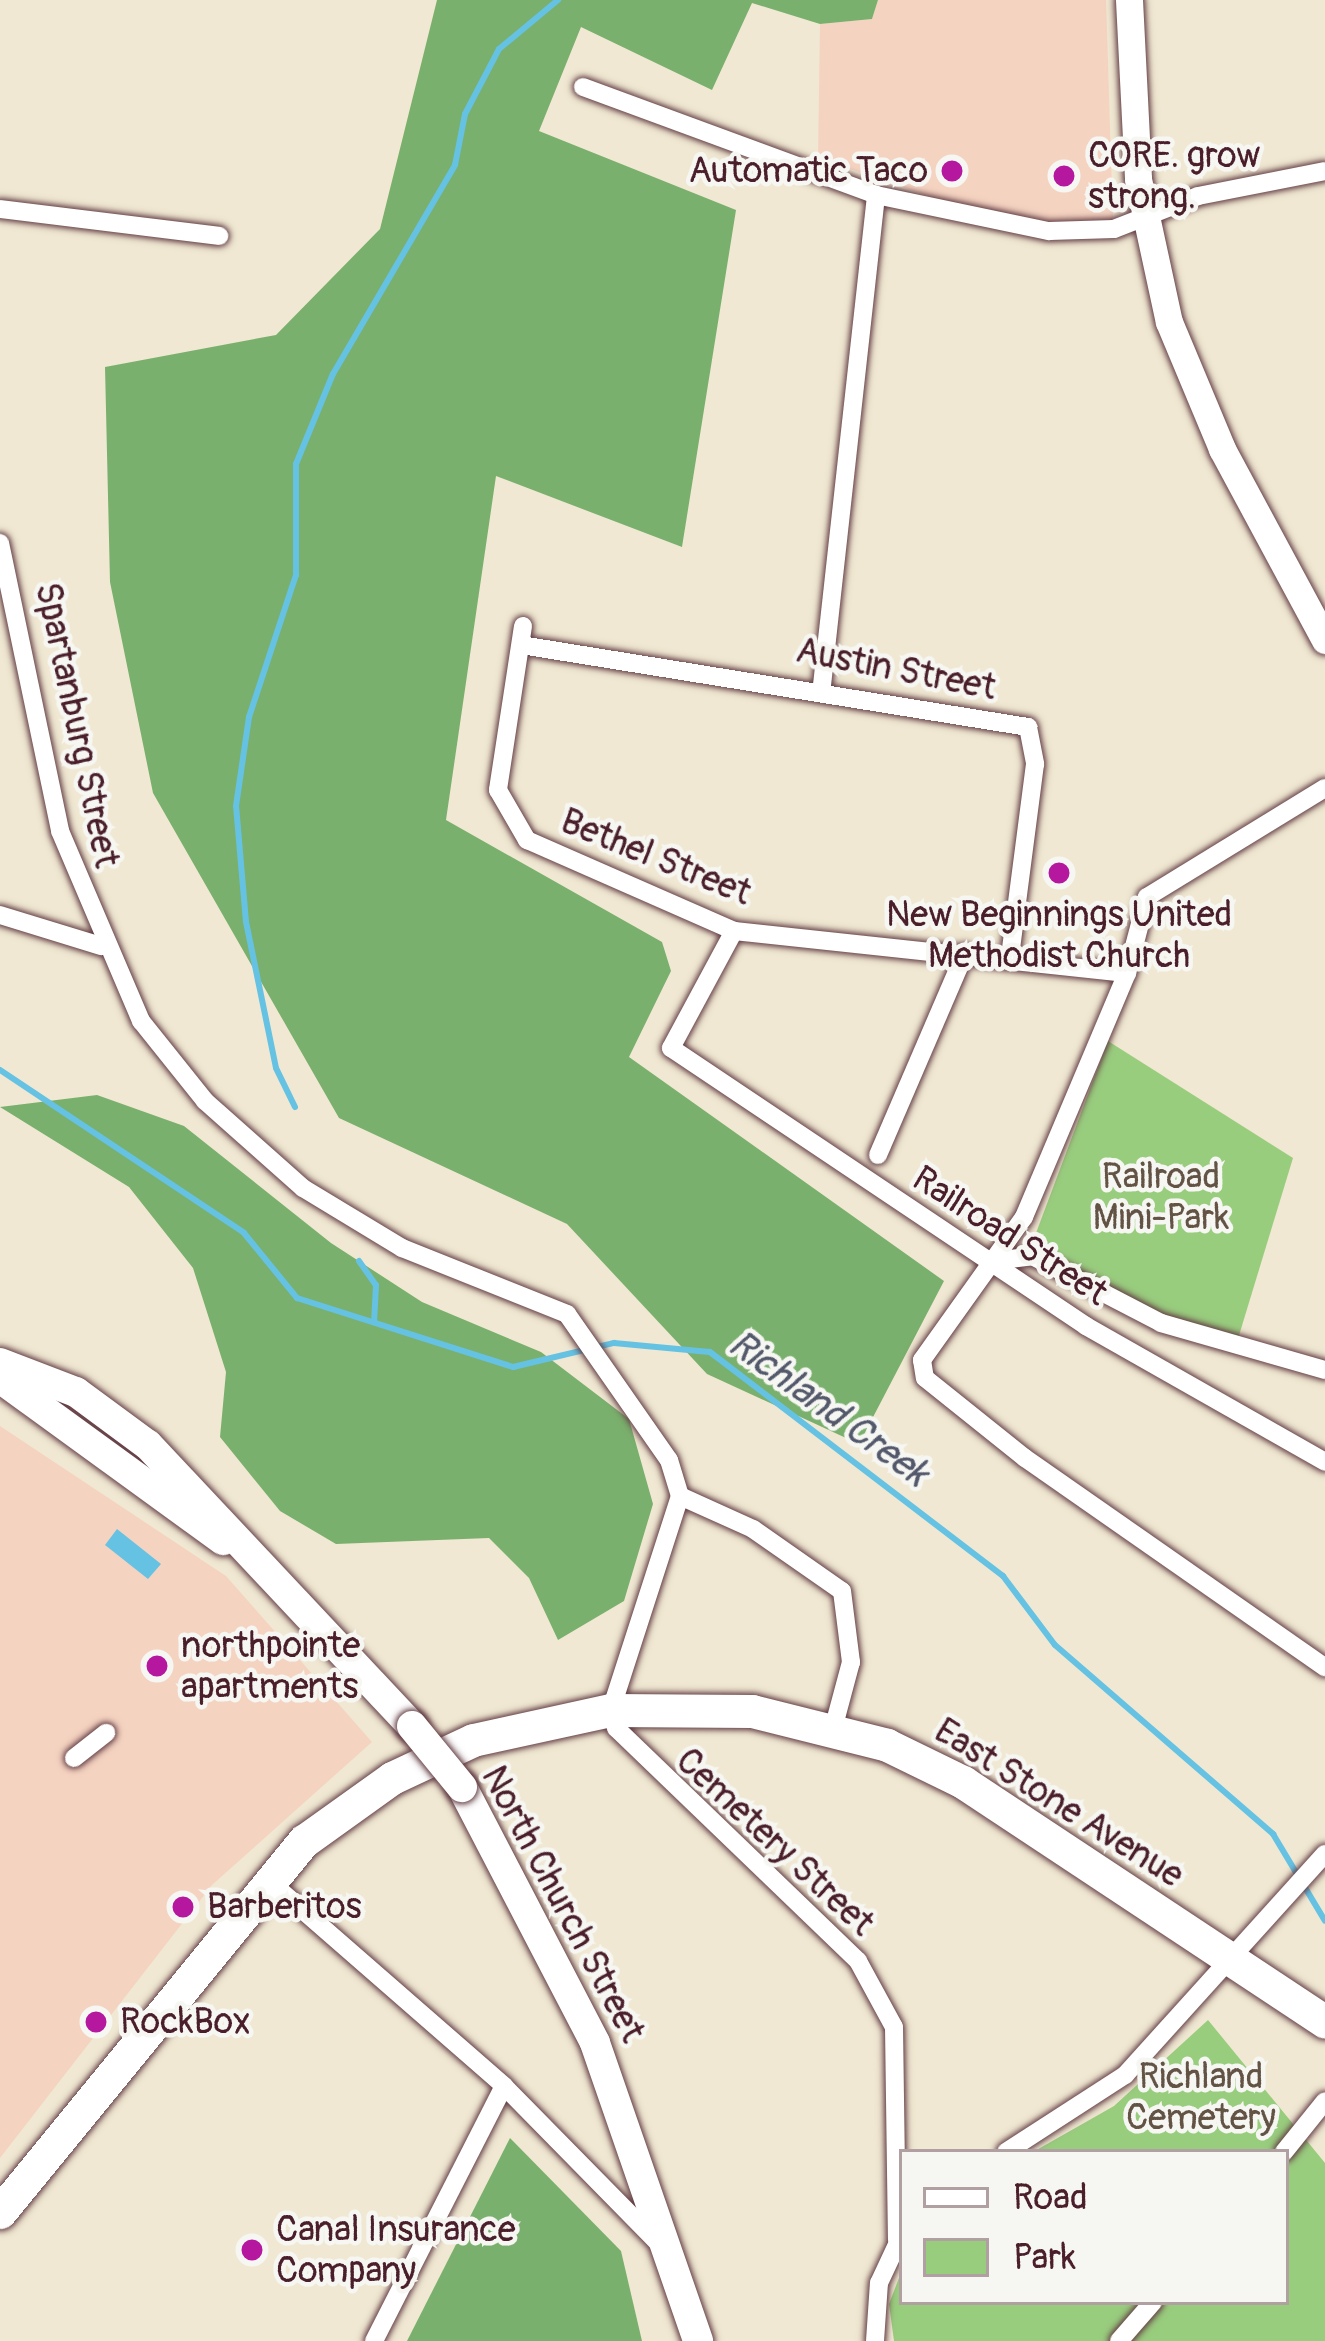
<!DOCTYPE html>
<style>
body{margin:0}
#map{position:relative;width:1325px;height:2341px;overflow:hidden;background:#f0e8d2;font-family:Pangolin,sans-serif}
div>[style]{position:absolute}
.built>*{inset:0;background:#f5d3c1}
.green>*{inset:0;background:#99cd7e}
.forest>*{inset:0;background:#7ab06d}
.water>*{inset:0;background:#65c2e3}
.stream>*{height:6px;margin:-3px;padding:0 3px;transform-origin:3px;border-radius:3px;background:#65c2e3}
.roads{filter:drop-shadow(0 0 3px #633d44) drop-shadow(0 0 3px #633d44)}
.street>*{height:18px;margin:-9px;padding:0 9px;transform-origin:9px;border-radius:9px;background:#fff}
.secondary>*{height:27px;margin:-13.5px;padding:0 13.5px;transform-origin:13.5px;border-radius:13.5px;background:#fff}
.primary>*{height:30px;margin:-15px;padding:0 15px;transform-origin:15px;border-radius:15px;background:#fff}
.highway>*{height:33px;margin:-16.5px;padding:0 16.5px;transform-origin:16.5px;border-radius:16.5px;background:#fff}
.bridges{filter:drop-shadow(0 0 3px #633d44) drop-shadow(0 0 3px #633d44)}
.primary-bridge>*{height:30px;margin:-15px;padding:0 15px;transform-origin:15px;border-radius:15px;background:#fff}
.dots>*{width:33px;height:33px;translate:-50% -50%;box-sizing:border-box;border:6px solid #f6f6f2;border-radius:50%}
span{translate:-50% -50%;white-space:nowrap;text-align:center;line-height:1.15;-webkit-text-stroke:9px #f6f6f2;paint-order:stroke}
.poi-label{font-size:36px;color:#4a1f2b}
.left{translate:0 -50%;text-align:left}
.right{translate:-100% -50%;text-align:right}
.street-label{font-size:36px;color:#4a1f2b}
.park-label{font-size:36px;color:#625344}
.water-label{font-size:39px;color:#53586b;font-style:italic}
.legend{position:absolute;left:899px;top:2149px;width:390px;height:156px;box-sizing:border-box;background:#f6f6f2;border:3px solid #b1a0a2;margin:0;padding:15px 21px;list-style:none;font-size:36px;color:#4a1f2b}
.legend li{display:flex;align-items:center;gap:24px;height:60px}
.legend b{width:60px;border:3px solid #b1a0a2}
</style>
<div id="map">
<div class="built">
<div style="clip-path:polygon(878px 0,1106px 0,1113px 222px,1005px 222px,818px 158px,820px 24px,872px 19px)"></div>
<div style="clip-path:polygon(0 1426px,226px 1576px,372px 1742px,212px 1885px,0 2158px)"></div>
</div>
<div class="green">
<div style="clip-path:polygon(1108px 1041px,1293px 1158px,1237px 1342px,1138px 1306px,1033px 1241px)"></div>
<div style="clip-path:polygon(1208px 2020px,1325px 2163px,1325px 2341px,894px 2341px,889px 2304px,902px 2270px,902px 2302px,1286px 2302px,1286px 2152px,1033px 2152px,1114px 2106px)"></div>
</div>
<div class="forest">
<div style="clip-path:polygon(437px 0,878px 0,872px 19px,820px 24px,752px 3px,712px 90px,581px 27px,539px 131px,736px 210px,682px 547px,496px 476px,446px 820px,662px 942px,671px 971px,629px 1057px,944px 1281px,859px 1444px,707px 1374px,567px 1224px,339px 1118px,153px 793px,110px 582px,105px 367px,276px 335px,380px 229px)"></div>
<div style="clip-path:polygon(97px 1095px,184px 1126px,331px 1243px,422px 1302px,541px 1352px,629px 1419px,653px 1504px,624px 1601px,558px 1640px,529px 1578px,489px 1538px,336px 1544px,280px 1511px,220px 1437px,226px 1372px,193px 1268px,129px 1187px,0 1107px)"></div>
<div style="clip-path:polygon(510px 2138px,621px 2251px,642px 2341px,407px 2341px)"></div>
</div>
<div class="water">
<div style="clip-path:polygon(117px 1529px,161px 1564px,148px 1579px,105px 1545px)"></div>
</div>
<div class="stream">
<div style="left:0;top:1070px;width:293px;rotate:33.7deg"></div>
<div style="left:244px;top:1233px;width:84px;rotate:50.8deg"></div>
<div style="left:297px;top:1298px;width:227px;rotate:17.7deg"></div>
<div style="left:513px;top:1367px;width:104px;rotate:-13.4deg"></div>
<div style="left:614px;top:1343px;width:96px;rotate:5.4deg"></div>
<div style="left:710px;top:1352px;width:369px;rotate:37.4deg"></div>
<div style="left:1003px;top:1576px;width:86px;rotate:53deg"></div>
<div style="left:1055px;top:1645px;width:289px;rotate:40.9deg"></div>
<div style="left:1273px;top:1834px;width:101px;rotate:59.1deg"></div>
<div style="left:295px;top:1107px;width:43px;rotate:-116deg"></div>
<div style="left:276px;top:1068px;width:149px;rotate:-101.6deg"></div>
<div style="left:246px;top:922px;width:116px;rotate:-94.9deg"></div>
<div style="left:236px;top:806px;width:90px;rotate:-81.7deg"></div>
<div style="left:249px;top:717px;width:150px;rotate:-71.7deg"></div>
<div style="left:296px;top:575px;width:111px;rotate:-90deg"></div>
<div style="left:296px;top:464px;width:97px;rotate:-67.7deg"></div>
<div style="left:333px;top:374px;width:242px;rotate:-59.7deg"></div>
<div style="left:455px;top:165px;width:52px;rotate:-78.9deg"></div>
<div style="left:465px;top:114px;width:73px;rotate:-62.4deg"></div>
<div style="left:499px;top:49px;width:77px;rotate:-39.7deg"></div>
<div style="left:359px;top:1261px;width:29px;rotate:55deg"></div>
<div style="left:376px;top:1285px;width:37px;rotate:93deg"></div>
</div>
<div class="roads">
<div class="street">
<div style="left:583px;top:87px;width:312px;rotate:20.2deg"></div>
<div style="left:876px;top:195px;width:177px;rotate:11.8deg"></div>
<div style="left:1049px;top:231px;width:65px;rotate:-1.8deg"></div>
<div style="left:1114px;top:229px;width:90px;rotate:-21.4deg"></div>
<div style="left:1198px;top:196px;width:129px;rotate:-11.1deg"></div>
<div style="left:0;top:209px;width:221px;rotate:7deg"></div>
<div style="left:0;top:543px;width:294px;rotate:78.2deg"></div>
<div style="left:60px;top:831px;width:207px;rotate:66.9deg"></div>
<div style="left:141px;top:1021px;width:102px;rotate:51.3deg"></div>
<div style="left:205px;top:1101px;width:131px;rotate:41.6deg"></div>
<div style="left:303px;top:1188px;width:116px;rotate:31.2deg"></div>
<div style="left:402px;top:1248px;width:178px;rotate:21.8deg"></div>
<div style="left:567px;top:1314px;width:178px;rotate:55.1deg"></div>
<div style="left:669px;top:1460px;width:38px;rotate:73deg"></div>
<div style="left:680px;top:1496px;width:225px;rotate:107.9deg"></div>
<div style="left:611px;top:1710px;width:19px;rotate:74deg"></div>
<div style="left:616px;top:1728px;width:336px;rotate:43.9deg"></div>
<div style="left:858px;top:1961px;width:75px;rotate:61.4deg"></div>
<div style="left:894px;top:2027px;width:213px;rotate:89.2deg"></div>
<div style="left:523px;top:626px;width:166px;rotate:98.7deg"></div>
<div style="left:498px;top:790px;width:58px;rotate:59.9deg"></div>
<div style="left:527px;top:840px;width:226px;rotate:23.7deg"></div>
<div style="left:734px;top:931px;width:395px;rotate:6.1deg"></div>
<div style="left:521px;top:645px;width:514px;rotate:9.19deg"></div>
<div style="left:1028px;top:727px;width:38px;rotate:79deg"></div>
<div style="left:1035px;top:764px;width:195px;rotate:97.4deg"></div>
<div style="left:822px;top:685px;width:493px;rotate:-83.7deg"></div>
<div style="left:1325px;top:788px;width:209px;rotate:148.5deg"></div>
<div style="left:1147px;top:897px;width:79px;rotate:104.7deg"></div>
<div style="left:1127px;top:973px;width:265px;rotate:112.9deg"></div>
<div style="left:1024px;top:1217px;width:176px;rotate:125.5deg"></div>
<div style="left:922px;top:1360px;width:18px;rotate:81deg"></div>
<div style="left:925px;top:1378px;width:128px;rotate:38.7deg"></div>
<div style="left:1025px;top:1458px;width:366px;rotate:34.9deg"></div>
<div style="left:0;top:915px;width:106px;rotate:17.1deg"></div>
<div style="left:734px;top:931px;width:133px;rotate:118.3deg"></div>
<div style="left:671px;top:1048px;width:500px;rotate:33.8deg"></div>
<div style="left:1086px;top:1326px;width:275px;rotate:29.6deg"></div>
<div style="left:878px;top:1155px;width:220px;rotate:-66.7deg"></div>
<div style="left:994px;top:1261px;width:38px;rotate:-7deg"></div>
<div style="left:1032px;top:1256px;width:145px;rotate:27.4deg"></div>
<div style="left:1161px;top:1323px;width:171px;rotate:16deg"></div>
<div style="left:680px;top:1496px;width:80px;rotate:24.3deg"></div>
<div style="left:753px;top:1529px;width:108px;rotate:34.9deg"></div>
<div style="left:842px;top:1591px;width:72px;rotate:82.8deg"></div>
<div style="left:851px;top:1662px;width:69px;rotate:105deg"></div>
<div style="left:74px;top:1758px;width:41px;rotate:-38deg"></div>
<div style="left:267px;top:1879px;width:315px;rotate:41.1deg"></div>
<div style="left:504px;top:2086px;width:221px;rotate:45.5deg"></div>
<div style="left:1006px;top:2152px;width:142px;rotate:-32.9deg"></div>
<div style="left:1125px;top:2075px;width:298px;rotate:-47.9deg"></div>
<div style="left:1284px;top:2152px;width:65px;rotate:-51.2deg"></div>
<div style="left:374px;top:2341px;width:286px;rotate:-63deg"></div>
<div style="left:875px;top:2341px;width:58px;rotate:-86.1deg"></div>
<div style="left:879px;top:2283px;width:54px;rotate:-64.9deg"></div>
<div style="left:1119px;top:2341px;width:52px;rotate:-48.9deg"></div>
</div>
<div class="secondary">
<div style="left:1129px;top:0;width:179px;rotate:87.1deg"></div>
<div style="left:1138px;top:179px;width:146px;rotate:77.8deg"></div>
<div style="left:1169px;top:322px;width:138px;rotate:67.3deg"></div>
<div style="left:1222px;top:449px;width:217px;rotate:61.7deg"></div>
</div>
<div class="primary">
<div style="left:0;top:1363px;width:81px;rotate:20.9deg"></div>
<div style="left:76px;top:1392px;width:89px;rotate:36.4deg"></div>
<div style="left:148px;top:1445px;width:386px;rotate:46.8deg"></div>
<div style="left:0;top:1378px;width:276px;rotate:36deg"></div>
<div style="left:462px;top:1787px;width:288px;rotate:62.5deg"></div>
<div style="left:595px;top:2043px;width:315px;rotate:70.9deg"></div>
</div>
<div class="highway">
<div style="left:0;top:2212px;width:480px;rotate:-50.7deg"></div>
<div style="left:304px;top:1841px;width:108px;rotate:-35.6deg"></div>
<div style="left:392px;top:1778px;width:89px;rotate:-25.1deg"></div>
<div style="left:473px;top:1740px;width:141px;rotate:-12.3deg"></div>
<div style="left:611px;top:1710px;width:141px;rotate:0.4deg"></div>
<div style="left:752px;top:1711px;width:139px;rotate:14.1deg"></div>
<div style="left:887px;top:1745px;width:85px;rotate:26deg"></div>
<div style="left:963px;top:1782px;width:434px;rotate:33.5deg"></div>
</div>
</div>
<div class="bridges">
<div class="primary-bridge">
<div style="left:412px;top:1726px;width:79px;rotate:50.7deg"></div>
</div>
</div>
<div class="dots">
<div style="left:952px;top:171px;background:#b5179e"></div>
<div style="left:1064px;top:176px;background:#b5179e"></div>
<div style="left:1059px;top:873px;background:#b5179e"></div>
<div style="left:157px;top:1666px;background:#b5179e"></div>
<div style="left:183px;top:1907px;background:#b5179e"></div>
<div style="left:96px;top:2022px;background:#b5179e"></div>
<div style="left:252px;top:2250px;background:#b5179e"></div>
</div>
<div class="poi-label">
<span class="left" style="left:1088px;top:176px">CORE. grow<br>strong.</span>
<span class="right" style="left:928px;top:171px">Automatic Taco</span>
<span style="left:1059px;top:935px">New Beginnings United<br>Methodist Church</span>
<span class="left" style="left:181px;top:1666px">northpointe<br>apartments</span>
<span class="left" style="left:207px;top:1907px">Barberitos</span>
<span class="left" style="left:120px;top:2022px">RockBox</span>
<span class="left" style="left:276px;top:2250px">Canal Insurance<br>Company</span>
</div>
<div class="street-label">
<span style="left:896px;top:669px;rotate:11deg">Austin Street</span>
<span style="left:77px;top:725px;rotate:78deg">Spartanburg Street</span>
<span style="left:656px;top:857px;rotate:22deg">Bethel Street</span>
<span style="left:1010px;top:1236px;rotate:33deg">Railroad Street</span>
<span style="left:1059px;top:1803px;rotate:32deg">East Stone Avenue</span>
<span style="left:775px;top:1842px;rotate:43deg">Cemetery Street</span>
<span style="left:563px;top:1904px;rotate:62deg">North Church Street</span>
</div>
<div class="park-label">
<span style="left:1161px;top:1197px">Railroad<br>Mini-Park</span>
<span style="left:1201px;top:2097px">Richland<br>Cemetery</span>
</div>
<div class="water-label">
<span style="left:828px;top:1409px;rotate:36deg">Richland Creek</span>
</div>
<ul class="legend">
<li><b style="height:15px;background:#fff"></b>Road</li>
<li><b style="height:33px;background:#99cd7e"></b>Park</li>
</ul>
</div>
